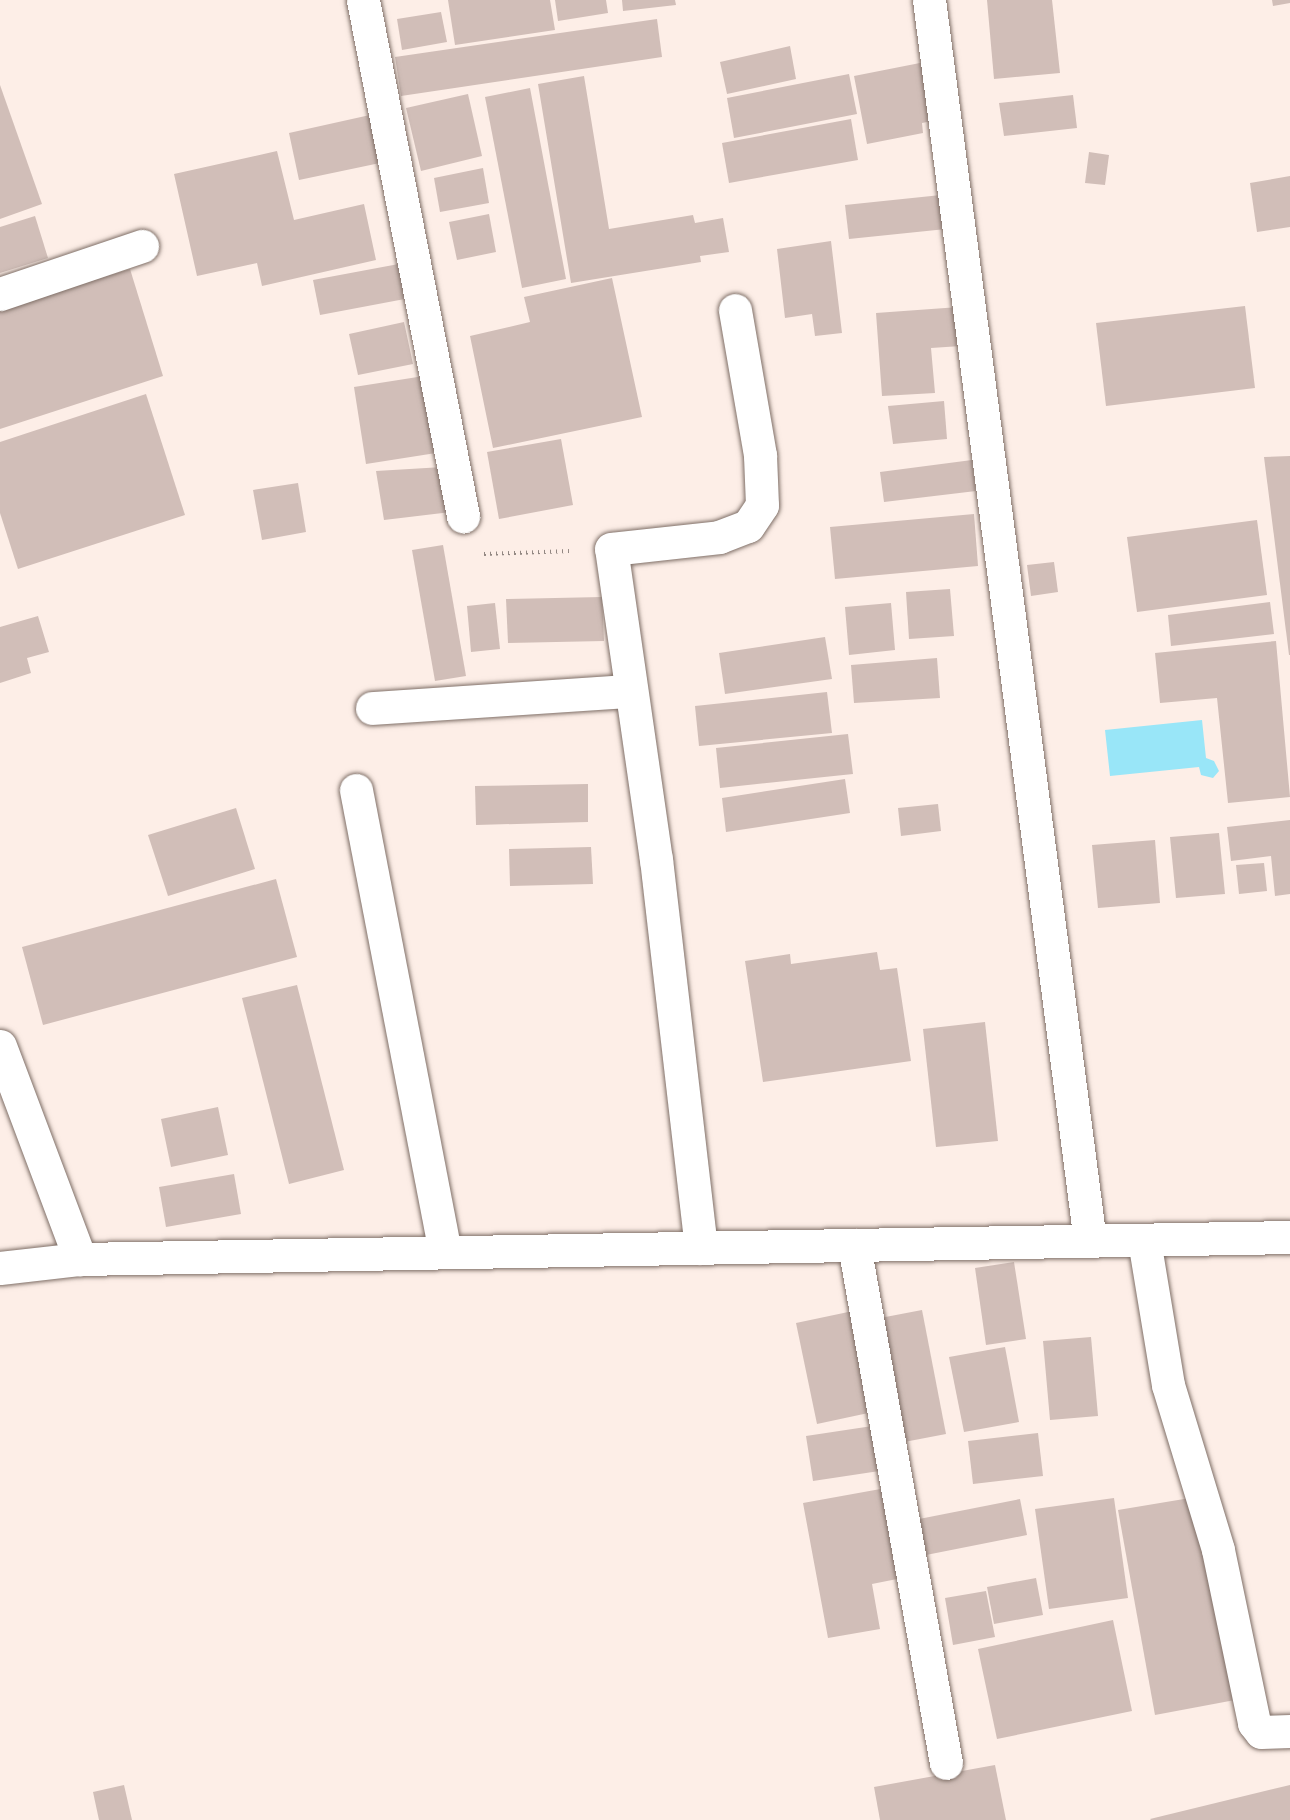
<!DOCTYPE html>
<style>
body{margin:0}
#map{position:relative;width:1290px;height:1820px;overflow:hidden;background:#fdeee7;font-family:"Golos Text",sans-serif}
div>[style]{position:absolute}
.water>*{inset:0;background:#99e6f8}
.building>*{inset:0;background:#d1beb8}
.path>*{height:4px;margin-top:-2px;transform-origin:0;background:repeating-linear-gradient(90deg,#928782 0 1.5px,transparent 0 6px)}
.roads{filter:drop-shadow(0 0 2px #7f6f67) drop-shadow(0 0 2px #7f6f67)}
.minor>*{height:33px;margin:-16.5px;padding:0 16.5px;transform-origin:16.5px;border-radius:16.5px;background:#fff}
span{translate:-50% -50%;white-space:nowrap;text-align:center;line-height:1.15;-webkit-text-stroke:4.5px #fff;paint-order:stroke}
</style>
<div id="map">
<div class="water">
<div style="clip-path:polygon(1202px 720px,1206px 758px,1214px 761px,1219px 771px,1213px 778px,1201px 775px,1199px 767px,1110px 776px,1105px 730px)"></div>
</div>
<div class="building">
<div style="clip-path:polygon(448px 0,550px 0,555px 30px,455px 45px)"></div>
<div style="clip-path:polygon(555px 0,606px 0,608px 13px,558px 21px)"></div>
<div style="clip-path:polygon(622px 0,675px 0,676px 5px,623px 11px)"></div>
<div style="clip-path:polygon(987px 0,1052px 0,1060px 73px,994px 79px)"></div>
<div style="clip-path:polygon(1272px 0,1290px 0,1290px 3px,1273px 6px)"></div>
<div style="clip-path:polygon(441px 12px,447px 42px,402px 50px,397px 19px)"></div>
<div style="clip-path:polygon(657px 19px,662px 57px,401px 96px,395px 57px)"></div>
<div style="clip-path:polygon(790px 46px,796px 79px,727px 94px,720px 62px)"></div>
<div style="clip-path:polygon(925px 62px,937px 120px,922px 123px,923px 133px,867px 144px,854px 76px)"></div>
<div style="clip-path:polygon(849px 74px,857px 114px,734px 138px,727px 98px)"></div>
<div style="clip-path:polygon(584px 76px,609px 229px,693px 215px,695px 223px,723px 218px,729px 252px,700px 256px,701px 262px,571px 283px,538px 84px)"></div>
<div style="clip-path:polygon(0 85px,42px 204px,0 219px)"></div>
<div style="clip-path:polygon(530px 88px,566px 279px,522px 288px,485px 97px)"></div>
<div style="clip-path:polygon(468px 94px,482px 156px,421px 171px,406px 108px)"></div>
<div style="clip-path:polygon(1073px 95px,1077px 128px,1004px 136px,999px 103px)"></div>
<div style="clip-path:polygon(370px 115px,380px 163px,299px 180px,289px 133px)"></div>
<div style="clip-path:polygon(851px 119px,858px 160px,729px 183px,722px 143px)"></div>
<div style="clip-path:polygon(277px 151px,294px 220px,364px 204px,376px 260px,262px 286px,257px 263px,197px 276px,174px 174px)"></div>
<div style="clip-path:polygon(1089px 152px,1109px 155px,1105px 185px,1085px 183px)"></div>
<div style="clip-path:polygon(483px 168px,489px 203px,440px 212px,434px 178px)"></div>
<div style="clip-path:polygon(1290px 176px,1290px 227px,1257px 232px,1250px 183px)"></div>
<div style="clip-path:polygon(941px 195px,946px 229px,849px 239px,845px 205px)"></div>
<div style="clip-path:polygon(489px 214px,496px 252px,457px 260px,449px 222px)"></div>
<div style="clip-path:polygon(35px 216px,48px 258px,0 273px,0 227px)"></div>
<div style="clip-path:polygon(831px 241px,842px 333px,815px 336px,812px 314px,785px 318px,777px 249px)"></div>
<div style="clip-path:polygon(404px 263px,410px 298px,320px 315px,313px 280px)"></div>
<div style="clip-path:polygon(130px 269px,163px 376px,0 429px,0 309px)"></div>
<div style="clip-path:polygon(612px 278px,642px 417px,493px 448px,470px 336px,530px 322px,524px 297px)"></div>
<div style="clip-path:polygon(1245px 306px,1255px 388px,1106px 406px,1096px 323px)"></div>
<div style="clip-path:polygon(959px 307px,961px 346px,931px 348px,935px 393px,882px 396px,876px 313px)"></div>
<div style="clip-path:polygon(404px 322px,413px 364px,358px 375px,349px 334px)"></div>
<div style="clip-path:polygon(424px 376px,436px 453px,366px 464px,354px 387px)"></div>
<div style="clip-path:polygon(146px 394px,185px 515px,18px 569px,0 513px,0 442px)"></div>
<div style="clip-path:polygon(944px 401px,947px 439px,893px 444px,888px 406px)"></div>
<div style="clip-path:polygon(561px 439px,573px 505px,499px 519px,487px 452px)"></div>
<div style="clip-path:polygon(1290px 456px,1290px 655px,1289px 655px,1264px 457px)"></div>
<div style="clip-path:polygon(972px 460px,976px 491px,884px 502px,880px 472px)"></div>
<div style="clip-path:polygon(443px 467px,451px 512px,384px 520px,376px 471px)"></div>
<div style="clip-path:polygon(298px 483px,306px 532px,262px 540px,253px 490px)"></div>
<div style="clip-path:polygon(974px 514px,978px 566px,835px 579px,830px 527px)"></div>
<div style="clip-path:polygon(1257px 520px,1267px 595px,1137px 612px,1127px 537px)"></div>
<div style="clip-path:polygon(443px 545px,466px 676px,435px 681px,412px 550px)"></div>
<div style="clip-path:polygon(1054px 562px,1058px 592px,1031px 596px,1027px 565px)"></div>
<div style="clip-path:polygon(950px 589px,954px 636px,909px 639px,906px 592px)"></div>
<div style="clip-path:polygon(602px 597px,604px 641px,508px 643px,506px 599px)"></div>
<div style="clip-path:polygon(1270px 602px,1274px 634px,1171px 646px,1168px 615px)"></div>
<div style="clip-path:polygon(495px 603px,500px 649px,471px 652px,467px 606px)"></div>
<div style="clip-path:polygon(891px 603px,895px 650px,849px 655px,845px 607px)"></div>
<div style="clip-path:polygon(38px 616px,49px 652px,27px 658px,31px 673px,0 683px,0 627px)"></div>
<div style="clip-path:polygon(825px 637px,832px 679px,725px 694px,719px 653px)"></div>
<div style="clip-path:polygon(1276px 641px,1290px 797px,1228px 803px,1217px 698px,1160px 703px,1155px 653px)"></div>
<div style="clip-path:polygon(937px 658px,940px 698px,854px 703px,851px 665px)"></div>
<div style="clip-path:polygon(827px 692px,832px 733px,699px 746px,695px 706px)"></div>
<div style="clip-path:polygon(848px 734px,853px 774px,720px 788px,716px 748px)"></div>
<div style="clip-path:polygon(845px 779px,850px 813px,726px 832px,722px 798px)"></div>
<div style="clip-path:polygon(588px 784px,588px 822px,476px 825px,475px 786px)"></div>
<div style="clip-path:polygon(938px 804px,941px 831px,901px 836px,898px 808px)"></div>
<div style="clip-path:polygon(236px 808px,255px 869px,168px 896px,148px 835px)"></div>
<div style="clip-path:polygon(1290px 820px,1290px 894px,1275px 896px,1271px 856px,1231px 861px,1227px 827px)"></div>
<div style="clip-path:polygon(1219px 833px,1225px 894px,1176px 898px,1170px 837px)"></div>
<div style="clip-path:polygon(1155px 840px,1160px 903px,1098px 908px,1092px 845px)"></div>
<div style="clip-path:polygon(591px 847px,593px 884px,510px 886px,509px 849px)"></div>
<div style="clip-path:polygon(1264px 863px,1267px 891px,1239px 894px,1236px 865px)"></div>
<div style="clip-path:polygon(276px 879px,297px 957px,43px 1025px,22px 947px)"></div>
<div style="clip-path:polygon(877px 952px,880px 970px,897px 968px,911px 1061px,763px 1082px,745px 961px,790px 954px,791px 964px)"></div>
<div style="clip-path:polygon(297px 985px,344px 1170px,289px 1184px,242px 998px)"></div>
<div style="clip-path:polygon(985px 1022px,998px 1141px,936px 1147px,923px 1029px)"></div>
<div style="clip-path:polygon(218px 1107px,228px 1155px,171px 1167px,161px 1119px)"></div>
<div style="clip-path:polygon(234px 1174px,241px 1214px,166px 1227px,159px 1187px)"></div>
<div style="clip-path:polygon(1014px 1262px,1026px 1339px,986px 1345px,975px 1268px)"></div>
<div style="clip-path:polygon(922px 1310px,946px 1434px,899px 1443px,875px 1319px)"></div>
<div style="clip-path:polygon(853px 1311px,873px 1412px,817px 1424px,796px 1323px)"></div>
<div style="clip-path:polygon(1091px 1337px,1098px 1416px,1050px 1420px,1043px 1341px)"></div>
<div style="clip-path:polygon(1005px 1347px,1019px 1422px,964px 1432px,949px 1357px)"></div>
<div style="clip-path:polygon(879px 1425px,886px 1470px,813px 1481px,806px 1436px)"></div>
<div style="clip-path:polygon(1038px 1433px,1043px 1476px,973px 1484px,968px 1441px)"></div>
<div style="clip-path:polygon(886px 1488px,902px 1578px,872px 1584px,880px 1629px,828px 1638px,803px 1503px)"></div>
<div style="clip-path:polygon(1196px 1497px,1235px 1700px,1155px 1715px,1118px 1510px)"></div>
<div style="clip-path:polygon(1114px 1498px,1128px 1598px,1049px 1609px,1035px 1509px)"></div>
<div style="clip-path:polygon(1020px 1499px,1027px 1535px,921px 1556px,914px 1520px)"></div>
<div style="clip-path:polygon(1036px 1578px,1043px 1615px,994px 1624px,987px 1587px)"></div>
<div style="clip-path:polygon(986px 1591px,995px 1637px,953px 1645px,945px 1598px)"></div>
<div style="clip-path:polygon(1113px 1620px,1132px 1711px,997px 1739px,978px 1649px)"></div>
<div style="clip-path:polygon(995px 1765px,1006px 1820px,880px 1820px,874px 1787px)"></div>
<div style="clip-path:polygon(124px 1785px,132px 1820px,99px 1820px,93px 1792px)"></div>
<div style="clip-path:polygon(1290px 1785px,1290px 1820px,1151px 1820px,1150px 1819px)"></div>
</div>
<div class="path">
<div style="left:484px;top:554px;width:85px;rotate:-2deg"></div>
</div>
<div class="roads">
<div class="minor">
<div style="left:363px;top:0;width:526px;rotate:79.03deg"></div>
<div style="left:929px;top:0;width:1251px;rotate:82.61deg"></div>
<div style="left:0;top:294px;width:150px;rotate:-18.7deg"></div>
<div style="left:372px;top:708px;width:258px;rotate:-3.8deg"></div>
<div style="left:356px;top:790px;width:470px;rotate:79.1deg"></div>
<div style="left:0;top:1046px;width:228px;rotate:69.4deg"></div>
<div style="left:1144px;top:1240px;width:147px;rotate:80.6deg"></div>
<div style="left:1168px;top:1385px;width:172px;rotate:73.1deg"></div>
<div style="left:1218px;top:1550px;width:177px;rotate:78.2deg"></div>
<div style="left:1254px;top:1723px;width:11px;rotate:52deg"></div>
<div style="left:1261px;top:1732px;width:29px;rotate:-2deg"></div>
<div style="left:854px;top:1245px;width:526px;rotate:79.93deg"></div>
<div style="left:701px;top:1248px;width:391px;rotate:-96.6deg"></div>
<div style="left:656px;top:860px;width:314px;rotate:-98.2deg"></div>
<div style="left:611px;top:549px;width:109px;rotate:-6.3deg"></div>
<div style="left:719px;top:537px;width:31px;rotate:-21deg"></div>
<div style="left:748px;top:526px;width:25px;rotate:-56deg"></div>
<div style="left:762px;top:505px;width:50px;rotate:-92.3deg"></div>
<div style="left:760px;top:455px;width:147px;rotate:-99.8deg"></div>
<div style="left:0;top:1268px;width:81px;rotate:-6.4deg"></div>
<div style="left:80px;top:1259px;width:1210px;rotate:-1.04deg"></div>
</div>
</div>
</div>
